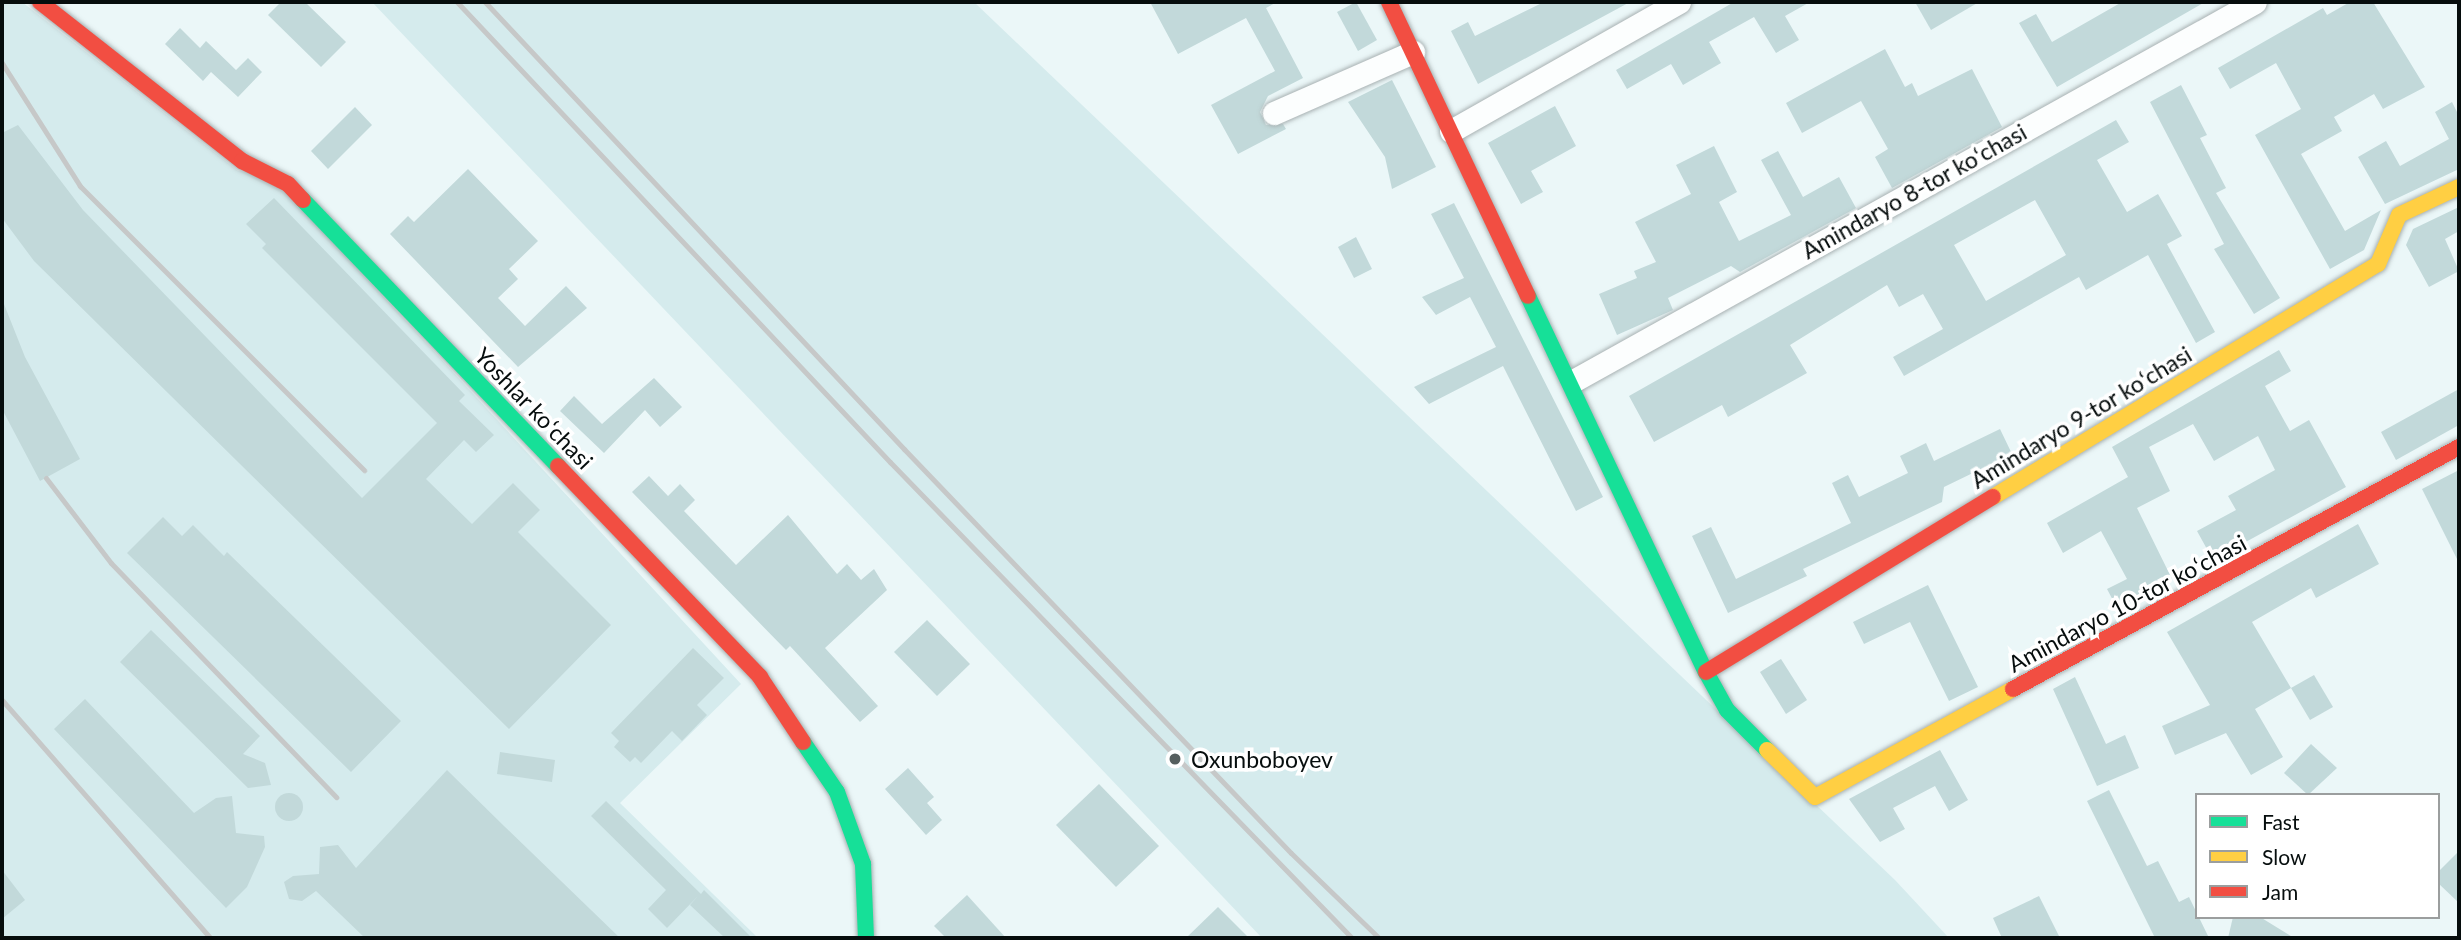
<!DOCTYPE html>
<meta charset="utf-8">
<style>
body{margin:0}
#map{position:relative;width:2461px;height:940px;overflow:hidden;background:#ebf7f8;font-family:Lato,sans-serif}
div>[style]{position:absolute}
.built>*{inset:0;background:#d5ebed}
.building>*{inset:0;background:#c2d9da}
.round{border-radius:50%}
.roads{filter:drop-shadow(0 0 2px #a8b1b2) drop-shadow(0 0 2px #a8b1b2)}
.street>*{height:23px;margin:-11.5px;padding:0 11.5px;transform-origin:11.5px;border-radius:11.5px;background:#fcfefe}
.fast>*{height:16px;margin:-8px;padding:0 8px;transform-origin:8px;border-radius:8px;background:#16e098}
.slow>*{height:16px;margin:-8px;padding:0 8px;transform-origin:8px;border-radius:8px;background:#ffcf43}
.jam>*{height:16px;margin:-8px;padding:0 8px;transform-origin:8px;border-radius:8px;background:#f24e42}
.rail>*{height:5px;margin:-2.5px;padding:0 2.5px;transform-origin:2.5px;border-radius:2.5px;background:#c6c8c8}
.dots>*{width:19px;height:19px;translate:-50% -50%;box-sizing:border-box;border:4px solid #fff;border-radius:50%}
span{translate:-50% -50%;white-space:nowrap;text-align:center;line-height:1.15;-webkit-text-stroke:7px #fff;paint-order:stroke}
.street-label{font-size:23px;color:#060d0d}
.poi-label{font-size:23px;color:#060d0d}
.left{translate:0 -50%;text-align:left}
.frame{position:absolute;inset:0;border:4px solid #060d0d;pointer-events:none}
.legend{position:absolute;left:2195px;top:793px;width:245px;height:126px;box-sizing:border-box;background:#fff;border:2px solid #9b9e9e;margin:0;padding:9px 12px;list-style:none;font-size:21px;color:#060d0d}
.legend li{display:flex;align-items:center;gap:14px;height:35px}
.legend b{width:35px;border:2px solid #9b9e9e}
</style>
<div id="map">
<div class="built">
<div style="clip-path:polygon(2px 2px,22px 2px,238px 171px,271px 175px,741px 684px,620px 803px,758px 938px,2px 938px)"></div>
<div style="clip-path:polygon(372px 2px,974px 2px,1895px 880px,1949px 938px,1262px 938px)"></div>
</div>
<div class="building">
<div style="clip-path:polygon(281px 2px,305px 2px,346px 42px,321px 67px,268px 15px)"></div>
<div style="clip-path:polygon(1150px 2px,1277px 2px,1266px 8px,1303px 78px,1268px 96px,1260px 112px,1266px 125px,1283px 124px,1286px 129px,1238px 154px,1211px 105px,1275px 71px,1246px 18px,1178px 54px)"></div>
<div style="clip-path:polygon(1356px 2px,1377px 40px,1358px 51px,1337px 12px)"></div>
<div style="clip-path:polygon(1544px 2px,1630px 2px,1478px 84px,1451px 31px,1468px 22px,1475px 36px)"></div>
<div style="clip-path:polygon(1734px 2px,1810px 2px,1785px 16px,1799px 40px,1776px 53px,1754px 17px,1709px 42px,1721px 63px,1683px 85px,1671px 64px,1627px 89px,1616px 70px)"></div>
<div style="clip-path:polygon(1915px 2px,1979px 2px,1931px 30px)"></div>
<div style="clip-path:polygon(2122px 2px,2205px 2px,2057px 87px,2019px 23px,2036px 14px,2052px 42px)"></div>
<div style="clip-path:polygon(2350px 2px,2373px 2px,2425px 87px,2383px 109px,2374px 94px,2334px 117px,2342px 131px,2301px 154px,2345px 231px,2381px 210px,2364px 250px,2330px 269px,2255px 135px,2301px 109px,2276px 63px,2230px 89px,2218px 68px,2323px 8px,2327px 15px)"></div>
<div style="clip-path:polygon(180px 28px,200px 48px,206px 41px,236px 70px,248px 58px,262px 72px,238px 97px,211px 72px,203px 81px,165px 44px)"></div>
<div style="clip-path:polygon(1885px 49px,1905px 87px,1912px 83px,1918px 96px,1972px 69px,2002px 127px,1892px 188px,1875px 157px,1888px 149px,1861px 101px,1802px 133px,1786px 103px)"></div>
<div style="clip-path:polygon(1392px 80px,1436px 167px,1392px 189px,1385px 157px,1348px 102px)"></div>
<div style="clip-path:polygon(2181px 85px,2207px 135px,2200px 138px,2226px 188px,2216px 193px,2280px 298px,2254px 314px,2214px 249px,2224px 244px,2150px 102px)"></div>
<div style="clip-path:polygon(2452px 102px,2459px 116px,2459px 169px,2385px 204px,2358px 157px,2386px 141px,2400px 166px,2449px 139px,2435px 112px)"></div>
<div style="clip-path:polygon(1555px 106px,1576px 146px,1531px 171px,1543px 192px,1521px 204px,1488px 143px)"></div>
<div style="clip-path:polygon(355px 107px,372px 125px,328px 169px,311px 151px)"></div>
<div style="clip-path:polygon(evenodd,2116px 120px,2129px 142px,2097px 160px,2127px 212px,2158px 194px,2182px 236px,2167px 244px,2215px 332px,2196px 343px,2148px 255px,2086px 290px,2079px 277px,1904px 376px,1893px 357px,1943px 329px,1923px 294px,1899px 307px,1887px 285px,1790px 345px,1807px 373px,1728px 417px,1722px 405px,1654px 442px,1629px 396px,2116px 120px,2035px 200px,2066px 255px,1986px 301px,1954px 245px,2035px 200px)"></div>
<div style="clip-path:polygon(18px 125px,83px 210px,362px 498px,437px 423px,262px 248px,266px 244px,246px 224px,274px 198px,465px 395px,459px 401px,494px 435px,476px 452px,464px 440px,426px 479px,472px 524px,513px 483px,540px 510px,518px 532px,611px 625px,509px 729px,34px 261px,2px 218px,2px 133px)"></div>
<div style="clip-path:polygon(1714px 146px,1737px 192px,1719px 202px,1739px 241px,1791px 215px,1761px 160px,1778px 151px,1803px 197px,1839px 177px,1856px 208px,1740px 272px,1731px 266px,1668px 298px,1673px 310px,1617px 335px,1599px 294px,1637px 278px,1634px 271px,1656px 262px,1635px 222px,1691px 194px,1676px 165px)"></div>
<div style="clip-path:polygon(468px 169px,538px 241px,509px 269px,518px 279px,498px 298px,525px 326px,566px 286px,587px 308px,518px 367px,390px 234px,408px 216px,414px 222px)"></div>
<div style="clip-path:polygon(1454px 203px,1603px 497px,1576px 511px,1503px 366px,1429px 404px,1414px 387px,1496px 347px,1470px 297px,1436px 315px,1422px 297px,1464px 278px,1431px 214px)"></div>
<div style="clip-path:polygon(2459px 207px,2459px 231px,2445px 239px,2459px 271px,2429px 287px,2406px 245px,2413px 229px)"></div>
<div style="clip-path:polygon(1356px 237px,1372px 269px,1354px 278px,1338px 247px)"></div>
<div style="clip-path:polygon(2px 299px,25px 357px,80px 459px,40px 481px,2px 409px)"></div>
<div style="clip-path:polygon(2279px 350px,2291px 371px,2265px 386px,2290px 431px,2309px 420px,2346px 487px,2213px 560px,2197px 531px,2236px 510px,2228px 496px,2275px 470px,2258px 436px,2214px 461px,2193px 424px,2149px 447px,2170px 491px,2137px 508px,2172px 579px,2117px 608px,2107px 589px,2127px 579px,2101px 531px,2063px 553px,2047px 523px,2128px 477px,2112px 447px)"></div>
<div style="clip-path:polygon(654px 378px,682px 407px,660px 427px,645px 410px,604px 453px,560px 411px,574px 396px,602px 424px)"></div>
<div style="clip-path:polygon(2459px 389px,2459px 425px,2396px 460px,2381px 432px)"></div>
<div style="clip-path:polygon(2000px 429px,2012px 454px,1944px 487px,1942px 502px,1803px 569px,1807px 576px,1728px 613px,1692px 536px,1711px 527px,1736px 579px,1851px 523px,1832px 483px,1848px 475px,1859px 497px,1908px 473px,1900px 456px,1926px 443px,1934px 461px)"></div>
<div style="clip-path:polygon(2459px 470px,2459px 563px,2422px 489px)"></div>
<div style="clip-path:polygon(649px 476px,668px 496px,680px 484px,695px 500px,684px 511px,736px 565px,788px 515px,837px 574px,847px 564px,861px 580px,874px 569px,887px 590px,825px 648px,878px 706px,860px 722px,790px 646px,786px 650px,632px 492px)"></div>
<div style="clip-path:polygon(163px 517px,182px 536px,193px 525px,224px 556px,227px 552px,401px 721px,351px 772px,127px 553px)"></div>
<div style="clip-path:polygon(2358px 524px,2379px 564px,2316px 598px,2311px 588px,2252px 622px,2291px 688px,2255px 709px,2283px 757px,2251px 775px,2226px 733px,2175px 755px,2162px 726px,2210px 705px,2167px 632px)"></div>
<div style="clip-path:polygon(1928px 585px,1978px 687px,1949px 701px,1910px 622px,1864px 644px,1853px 622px)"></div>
<div style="clip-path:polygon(927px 620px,970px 664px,937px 696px,894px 652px)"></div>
<div style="clip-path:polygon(151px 630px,260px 736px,243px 754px,265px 763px,271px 785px,248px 788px,120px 662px)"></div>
<div style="clip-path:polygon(693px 648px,724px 678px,697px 705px,707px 715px,682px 741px,672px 731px,641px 763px,635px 757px,630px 762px,614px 747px,619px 741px,611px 733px)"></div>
<div style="clip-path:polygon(1781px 659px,1807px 700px,1786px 714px,1760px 672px)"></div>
<div style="clip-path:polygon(2314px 675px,2333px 707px,2310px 720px,2291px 688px)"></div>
<div style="clip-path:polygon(2075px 677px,2106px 744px,2125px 735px,2139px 768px,2097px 786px,2053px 689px)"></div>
<div style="clip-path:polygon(85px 699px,194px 813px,216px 798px,232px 796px,236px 833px,264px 836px,265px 847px,247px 887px,226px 908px,54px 729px)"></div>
<div style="clip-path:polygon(2311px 744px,2337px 768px,2308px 795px,2284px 773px)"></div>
<div style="clip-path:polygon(1940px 750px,1968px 800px,1949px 811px,1935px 786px,1893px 808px,1905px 829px,1880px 842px,1849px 799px)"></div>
<div style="clip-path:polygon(500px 752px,555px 760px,552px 782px,497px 774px)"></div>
<div style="clip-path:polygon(908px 768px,934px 797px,927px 803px,942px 820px,926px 835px,885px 789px)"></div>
<div style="clip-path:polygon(447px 770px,504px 826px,620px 938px,365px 938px,316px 891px,302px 901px,289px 899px,284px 882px,293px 876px,319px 874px,320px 847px,338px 845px,356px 868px)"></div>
<div style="clip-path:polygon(1099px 784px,1159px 846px,1116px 887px,1056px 825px)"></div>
<div style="clip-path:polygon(2109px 790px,2147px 866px,2158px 861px,2179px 902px,2189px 897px,2209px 938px,2155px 938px,2087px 801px)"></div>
<div class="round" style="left:275px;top:793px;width:28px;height:28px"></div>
<div style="clip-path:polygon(606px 801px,701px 894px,704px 890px,752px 938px,725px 938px,690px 905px,698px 896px,667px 928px,648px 909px,666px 890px,591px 816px)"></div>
<div style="clip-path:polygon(2459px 851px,2459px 903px,2438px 883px,2438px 872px)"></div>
<div style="clip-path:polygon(2px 870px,25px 900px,2px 919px)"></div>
<div style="clip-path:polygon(967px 895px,1006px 938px,946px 938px,934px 926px)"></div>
<div style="clip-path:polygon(2039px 896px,2060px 938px,2002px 938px,1993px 918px)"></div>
<div style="clip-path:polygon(1218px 907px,1249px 938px,1186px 938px)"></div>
<div style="clip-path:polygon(2233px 917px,2260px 917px,2294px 938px,2228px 938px)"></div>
</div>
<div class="roads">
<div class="street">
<div style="left:1274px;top:113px;width:152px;rotate:-23.7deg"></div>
<div style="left:1451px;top:131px;width:262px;rotate:-29.5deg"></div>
<div style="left:1573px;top:381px;width:780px;rotate:-29.06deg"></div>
</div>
<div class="fast">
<div style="left:303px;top:200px;width:368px;rotate:46.2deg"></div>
<div style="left:1528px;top:296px;width:416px;rotate:64.7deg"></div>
<div style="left:1706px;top:672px;width:43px;rotate:61.1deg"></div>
<div style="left:1727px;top:710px;width:57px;rotate:45deg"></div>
<div style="left:803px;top:742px;width:60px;rotate:55.8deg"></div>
<div style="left:837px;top:792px;width:77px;rotate:70.1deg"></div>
<div style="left:863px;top:864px;width:74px;rotate:87.7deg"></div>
</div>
<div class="slow">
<div style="left:1993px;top:497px;width:450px;rotate:-31.2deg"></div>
<div style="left:2378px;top:264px;width:53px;rotate:-66.8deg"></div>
<div style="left:2399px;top:215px;width:66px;rotate:-25deg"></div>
<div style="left:1767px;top:750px;width:67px;rotate:44.4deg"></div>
<div style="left:1815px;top:797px;width:226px;rotate:-28.6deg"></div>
</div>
<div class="jam">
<div style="left:40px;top:2px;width:257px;rotate:38.2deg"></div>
<div style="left:242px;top:161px;width:51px;rotate:26.6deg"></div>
<div style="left:288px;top:184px;width:22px;rotate:47deg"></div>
<div style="left:1389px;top:2px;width:325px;rotate:64.7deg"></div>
<div style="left:558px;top:466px;width:292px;rotate:46.2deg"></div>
<div style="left:760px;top:677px;width:78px;rotate:56.5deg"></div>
<div style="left:1706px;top:672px;width:336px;rotate:-31.4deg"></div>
<div style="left:2013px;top:689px;width:507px;rotate:-28.48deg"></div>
</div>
</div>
<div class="rail">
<div style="left:457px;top:2px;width:632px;rotate:46.73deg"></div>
<div style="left:890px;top:462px;width:663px;rotate:45.86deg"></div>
<div style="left:485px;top:2px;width:613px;rotate:46.85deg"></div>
<div style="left:904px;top:449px;width:559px;rotate:46.23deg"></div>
<div style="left:1291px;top:853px;width:122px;rotate:44deg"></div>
<div style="left:2px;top:63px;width:146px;rotate:57.6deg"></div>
<div style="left:80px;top:186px;width:402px;rotate:45deg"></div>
<div style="left:46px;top:478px;width:107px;rotate:52.6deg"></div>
<div style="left:111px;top:563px;width:325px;rotate:46.1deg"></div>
<div style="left:2px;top:700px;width:316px;rotate:48.8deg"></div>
</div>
<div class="dots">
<div style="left:1175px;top:759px;background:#565f5f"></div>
</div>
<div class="street-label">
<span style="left:1914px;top:191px;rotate:-29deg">Amindaryo 8-tor koʻchasi</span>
<span style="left:534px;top:408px;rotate:46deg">Yoshlar koʻchasi</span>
<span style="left:2081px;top:417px;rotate:-31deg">Amindaryo 9-tor koʻchasi</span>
<span style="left:2127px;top:603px;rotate:-28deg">Amindaryo 10-tor koʻchasi</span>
</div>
<div class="poi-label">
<span class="left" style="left:1191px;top:759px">Oxunboboyev</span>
</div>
<div class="frame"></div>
<ul class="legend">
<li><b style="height:9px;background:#16e098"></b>Fast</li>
<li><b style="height:9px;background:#ffcf43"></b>Slow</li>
<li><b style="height:9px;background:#f24e42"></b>Jam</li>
</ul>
</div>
